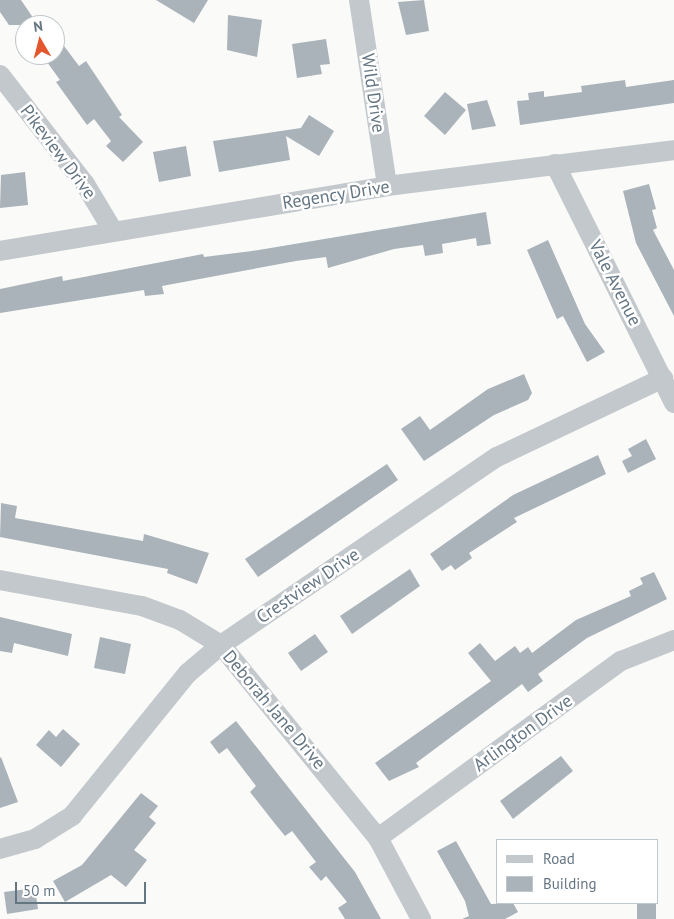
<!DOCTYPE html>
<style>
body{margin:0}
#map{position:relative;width:674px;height:919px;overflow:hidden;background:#fafaf8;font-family:"PT Sans",sans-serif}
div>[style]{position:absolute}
.building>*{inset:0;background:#aab3b9}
.minor>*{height:20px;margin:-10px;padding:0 10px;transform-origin:10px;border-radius:10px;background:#c3c8cc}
span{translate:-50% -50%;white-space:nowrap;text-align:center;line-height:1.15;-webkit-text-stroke:5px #fff;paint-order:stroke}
.street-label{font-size:18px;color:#657683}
.legend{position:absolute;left:496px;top:839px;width:162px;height:65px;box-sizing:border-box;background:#fff;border:1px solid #c1c8cd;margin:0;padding:6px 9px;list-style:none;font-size:15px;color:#657683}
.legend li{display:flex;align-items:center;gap:10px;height:25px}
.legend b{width:25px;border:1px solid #c1c8cd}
.north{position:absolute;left:15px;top:15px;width:50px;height:50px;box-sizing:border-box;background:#fff;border:1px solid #c1c8cd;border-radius:50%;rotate:352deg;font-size:14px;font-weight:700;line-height:20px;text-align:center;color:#657683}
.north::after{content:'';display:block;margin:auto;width:18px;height:22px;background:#e4572e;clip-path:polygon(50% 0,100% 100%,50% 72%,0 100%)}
.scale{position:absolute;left:15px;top:882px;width:131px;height:22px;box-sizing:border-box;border:2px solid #657683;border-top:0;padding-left:6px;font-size:15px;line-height:18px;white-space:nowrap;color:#657683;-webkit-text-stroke:4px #fff;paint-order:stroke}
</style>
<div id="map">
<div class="building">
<div style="clip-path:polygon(0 0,21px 0,38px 25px,9px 25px,0 12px)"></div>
<div style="clip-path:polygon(156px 0,208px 0,194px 23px)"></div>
<div style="clip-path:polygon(424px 0,429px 31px,406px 35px,398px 2px)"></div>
<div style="clip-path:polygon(228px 15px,262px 20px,257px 57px,227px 50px)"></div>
<div style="clip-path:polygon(55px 34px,79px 66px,86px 61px,122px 115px,119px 117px,143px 142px,123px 162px,106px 146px,111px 141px,94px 119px,87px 125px,56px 82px,60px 80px,42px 55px,55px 55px)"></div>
<div style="clip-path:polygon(326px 39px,330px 64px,320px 65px,322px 74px,297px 78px,292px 44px)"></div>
<div style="clip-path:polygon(625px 80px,626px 87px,674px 80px,674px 103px,520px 125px,517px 101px,529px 100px,528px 93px,544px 91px,544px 97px,582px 92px,581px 86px)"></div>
<div style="clip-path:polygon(445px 92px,466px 110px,445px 135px,424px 116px)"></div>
<div style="clip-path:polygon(487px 100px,496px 126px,472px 130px,467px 104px)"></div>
<div style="clip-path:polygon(309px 115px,334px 131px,319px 156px,286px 136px,290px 160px,219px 172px,213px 141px,301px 128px)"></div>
<div style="clip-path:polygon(186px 146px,191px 176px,159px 182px,153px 152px)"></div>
<div style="clip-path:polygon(25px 172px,28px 205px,0 208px,1px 175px)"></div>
<div style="clip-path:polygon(649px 184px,656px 209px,652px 210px,657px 228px,653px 230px,674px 270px,674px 316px,636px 243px,623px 191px)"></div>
<div style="clip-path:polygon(486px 212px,491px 244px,477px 246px,476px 238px,442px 244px,443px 253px,425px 256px,423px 245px,394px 249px,328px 268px,326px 257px,296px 261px,162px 286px,164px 294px,145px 296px,144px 290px,0 313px,0 289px,48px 279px,62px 276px,63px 281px,203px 254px,204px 257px,252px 251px)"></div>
<div style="clip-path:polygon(548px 240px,585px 324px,605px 352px,587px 362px,563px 316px,557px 319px,527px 250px)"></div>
<div style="clip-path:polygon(524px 374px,532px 393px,528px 400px,494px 415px,424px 461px,401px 429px,420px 416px,430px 430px,488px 389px)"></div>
<div style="clip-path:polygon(646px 439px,656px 459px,628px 473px,622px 461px,632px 456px,628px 449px)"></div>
<div style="clip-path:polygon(598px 455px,606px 474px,514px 518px,517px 522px,469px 553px,472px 558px,455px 570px,451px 565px,442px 571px,430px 554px,513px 495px)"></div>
<div style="clip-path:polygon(387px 464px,398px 480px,258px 577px,245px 559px)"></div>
<div style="clip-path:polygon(1px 503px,17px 506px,15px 518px,143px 541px,144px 534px,209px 553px,197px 584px,167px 573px,168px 569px,0 537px)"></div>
<div style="clip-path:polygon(410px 569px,420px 586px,352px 634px,340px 616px)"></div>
<div style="clip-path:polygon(654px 572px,667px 599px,587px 638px,538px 674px,543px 681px,528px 692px,522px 684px,416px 763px,419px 767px,389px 781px,375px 763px,491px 681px,468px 653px,480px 643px,495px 661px,515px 646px,520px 653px,528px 647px,532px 653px,576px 620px,631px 596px,629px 591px,643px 584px,640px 578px)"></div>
<div style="clip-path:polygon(0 617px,72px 634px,68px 656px,14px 643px,12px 653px,0 651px)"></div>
<div style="clip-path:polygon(315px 634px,328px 652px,301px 671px,288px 653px)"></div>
<div style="clip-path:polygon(100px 637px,131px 644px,125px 674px,94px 668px)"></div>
<div style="clip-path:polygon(236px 721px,355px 872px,381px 919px,345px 919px,338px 908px,347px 902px,326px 876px,321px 881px,309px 867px,316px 862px,292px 831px,285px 836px,276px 825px,250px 792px,256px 786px,227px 748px,219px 754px,210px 742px)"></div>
<div style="clip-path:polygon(63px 729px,80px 744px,61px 767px,36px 745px,49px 730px,56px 737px)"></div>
<div style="clip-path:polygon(561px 756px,573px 771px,513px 819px,500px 801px)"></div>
<div style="clip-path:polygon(1px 757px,18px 802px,0 808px,0 758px)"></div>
<div style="clip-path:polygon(141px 793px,158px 806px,149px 817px,156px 823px,134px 850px,147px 860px,126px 887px,111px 875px,65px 902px,53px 881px,82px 865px)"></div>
<div style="clip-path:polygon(456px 841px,491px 904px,513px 903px,518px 912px,505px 919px,462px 919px,469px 916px,465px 901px,437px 851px)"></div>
<div style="clip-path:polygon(35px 888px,38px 909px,7px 914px,4px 892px)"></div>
<div style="clip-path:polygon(637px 904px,656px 904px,656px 919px,637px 919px)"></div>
</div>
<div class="minor">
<div style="left:359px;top:0;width:188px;rotate:81.4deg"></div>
<div style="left:0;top:75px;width:138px;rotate:52.1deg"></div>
<div style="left:85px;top:184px;width:55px;rotate:59.2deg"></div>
<div style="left:555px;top:164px;width:267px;rotate:63.5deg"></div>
<div style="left:0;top:251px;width:392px;rotate:-9.5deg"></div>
<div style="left:387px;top:186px;width:289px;rotate:-7.1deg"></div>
<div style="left:0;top:580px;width:144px;rotate:10.4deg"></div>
<div style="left:142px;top:606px;width:40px;rotate:20.2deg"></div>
<div style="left:180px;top:620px;width:48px;rotate:31.4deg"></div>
<div style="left:221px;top:645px;width:249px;rotate:50.9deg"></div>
<div style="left:378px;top:838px;width:92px;rotate:62deg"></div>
<div style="left:378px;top:838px;width:301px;rotate:-36.1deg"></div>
<div style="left:621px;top:661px;width:57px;rotate:-21.6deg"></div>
<div style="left:0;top:849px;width:36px;rotate:-16deg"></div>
<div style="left:35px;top:839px;width:44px;rotate:-31.9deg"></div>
<div style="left:72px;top:816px;width:184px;rotate:-51deg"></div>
<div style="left:188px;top:673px;width:43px;rotate:-40.3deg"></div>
<div style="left:221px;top:645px;width:334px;rotate:-34.3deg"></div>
<div style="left:497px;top:457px;width:184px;rotate:-25.4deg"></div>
</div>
<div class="street-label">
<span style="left:373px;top:93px;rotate:82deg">Wild Drive</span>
<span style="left:58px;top:152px;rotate:53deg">Pikeview Drive</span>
<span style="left:336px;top:195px;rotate:-9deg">Regency Drive</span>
<span style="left:615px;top:283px;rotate:63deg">Vale Avenue</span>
<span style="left:308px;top:586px;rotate:-34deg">Crestview Drive</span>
<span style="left:274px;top:710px;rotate:50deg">Deborah Jane Drive</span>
<span style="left:523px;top:733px;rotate:-36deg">Arlington Drive</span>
</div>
<ul class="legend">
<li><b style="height:6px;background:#c3c8cc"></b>Road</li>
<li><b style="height:14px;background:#aab3b9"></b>Building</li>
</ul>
<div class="north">N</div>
<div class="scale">50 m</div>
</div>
